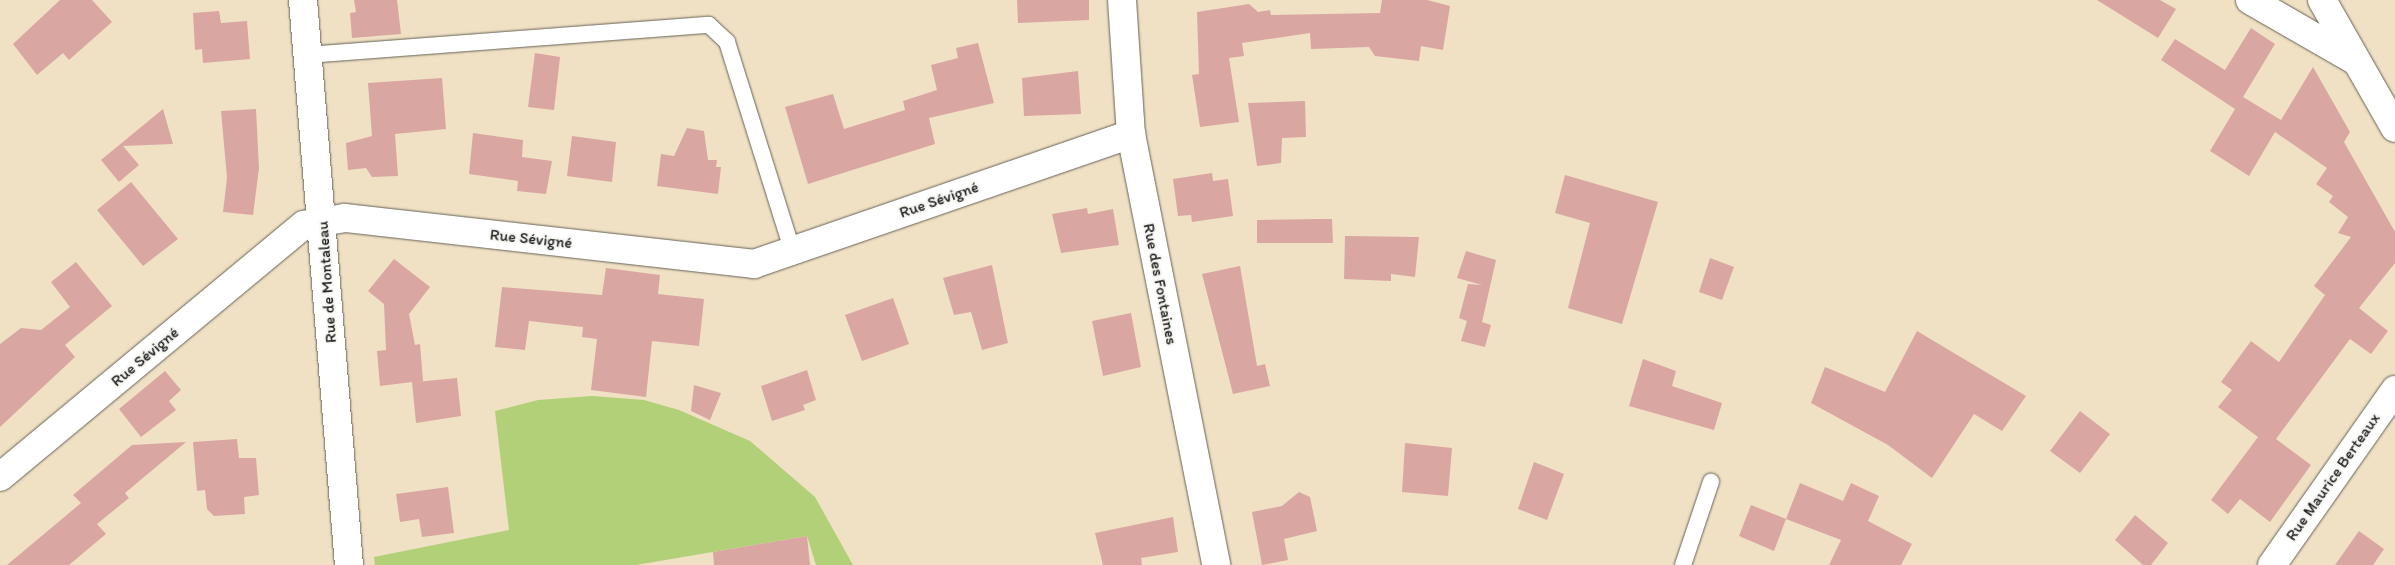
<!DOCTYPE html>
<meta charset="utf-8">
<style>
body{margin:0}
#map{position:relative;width:2395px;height:565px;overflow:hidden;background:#f0e1c4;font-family:Itim,sans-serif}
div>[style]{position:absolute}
.green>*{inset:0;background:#b1d077}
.building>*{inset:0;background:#daa6a2}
.roads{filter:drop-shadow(0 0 1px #666157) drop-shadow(0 0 1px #666157)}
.service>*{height:16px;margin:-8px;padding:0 8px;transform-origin:8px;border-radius:8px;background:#fff}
.minor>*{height:28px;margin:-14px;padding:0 14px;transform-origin:14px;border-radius:14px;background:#fff}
.tertiary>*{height:28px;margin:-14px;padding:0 14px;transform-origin:14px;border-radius:14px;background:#fff}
span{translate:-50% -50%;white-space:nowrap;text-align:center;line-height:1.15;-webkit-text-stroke:4px #f6f6f2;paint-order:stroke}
.street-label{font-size:16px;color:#1c1c1c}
</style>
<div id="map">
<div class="green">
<div style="clip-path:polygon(592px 396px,644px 400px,679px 410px,750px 441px,815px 497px,853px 565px,816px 565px,807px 536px,636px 565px,375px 565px,374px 557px,509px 530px,495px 411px,538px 400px)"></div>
</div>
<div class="building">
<div style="clip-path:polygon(60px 0,92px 0,112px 22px,69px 60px,63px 53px,37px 75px,13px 44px)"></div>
<div style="clip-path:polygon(354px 0,397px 0,401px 34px,352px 38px,350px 13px,356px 12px)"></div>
<div style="clip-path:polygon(1017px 0,1089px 0,1089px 20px,1018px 23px)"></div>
<div style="clip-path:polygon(1382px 0,1427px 0,1450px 6px,1443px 50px,1421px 46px,1419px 61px,1375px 56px,1369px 47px,1311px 49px,1310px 33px,1242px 43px,1244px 56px,1229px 58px,1239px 122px,1200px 127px,1192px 75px,1199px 74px,1197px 12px,1249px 4px,1258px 12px,1270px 10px,1271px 15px,1380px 13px)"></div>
<div style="clip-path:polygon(2097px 0,2160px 0,2176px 9px,2158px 38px)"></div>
<div style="clip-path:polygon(219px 11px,221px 23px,247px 21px,250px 59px,203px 63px,202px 49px,195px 50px,193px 13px)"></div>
<div style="clip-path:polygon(2251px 28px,2275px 44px,2243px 97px,2281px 120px,2313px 67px,2350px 132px,2344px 142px,2395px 232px,2395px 263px,2359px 308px,2388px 331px,2371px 354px,2350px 339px,2276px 439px,2311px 465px,2270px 522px,2240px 499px,2228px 514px,2211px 500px,2258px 437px,2218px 407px,2232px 390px,2221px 382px,2251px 341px,2279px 362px,2325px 295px,2314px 286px,2351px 237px,2338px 233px,2348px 217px,2329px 202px,2333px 196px,2316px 184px,2327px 168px,2275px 132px,2249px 176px,2210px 151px,2235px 109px,2161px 60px,2175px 39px,2225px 70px)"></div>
<div style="clip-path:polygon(978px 43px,994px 103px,929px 118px,935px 144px,808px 184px,785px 107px,833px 94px,844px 129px,905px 110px,903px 101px,937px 90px,931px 65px,958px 58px,956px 48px)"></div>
<div style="clip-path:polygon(535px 53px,560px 57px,554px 110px,528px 107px)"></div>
<div style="clip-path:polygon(1078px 71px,1081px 114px,1024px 116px,1022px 78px)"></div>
<div style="clip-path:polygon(442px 78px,446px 129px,395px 134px,398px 176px,372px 177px,366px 168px,348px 170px,346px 143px,372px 136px,368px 83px)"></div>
<div style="clip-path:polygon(1305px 101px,1306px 137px,1282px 138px,1281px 163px,1257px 166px,1248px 103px)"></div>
<div style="clip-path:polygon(163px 109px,173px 144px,123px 146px,139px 165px,119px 182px,101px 160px)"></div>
<div style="clip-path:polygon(256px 109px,259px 168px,253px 215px,223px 212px,227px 178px,221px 111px)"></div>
<div style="clip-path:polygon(687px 128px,704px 131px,708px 160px,717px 160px,716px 167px,721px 167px,718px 194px,657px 186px,661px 154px,674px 156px)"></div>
<div style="clip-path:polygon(473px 133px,523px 140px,522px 157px,552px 161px,546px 194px,517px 191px,518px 181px,469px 174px)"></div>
<div style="clip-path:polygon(572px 136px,616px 142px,612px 182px,567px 176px)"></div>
<div style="clip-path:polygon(1212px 173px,1213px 181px,1228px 179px,1233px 216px,1192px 222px,1191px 215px,1178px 216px,1173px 179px)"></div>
<div style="clip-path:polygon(1565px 175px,1658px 202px,1622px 324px,1568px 308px,1590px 223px,1555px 213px)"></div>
<div style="clip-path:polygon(131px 182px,178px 239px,143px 266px,97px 210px)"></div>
<div style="clip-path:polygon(1087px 208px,1088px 214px,1113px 209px,1119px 245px,1061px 253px,1052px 214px)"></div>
<div style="clip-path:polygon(1322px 219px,1332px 219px,1333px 243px,1257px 243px,1257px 220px)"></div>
<div style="clip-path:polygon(1345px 236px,1419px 237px,1415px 277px,1391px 274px,1391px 281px,1344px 279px)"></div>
<div style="clip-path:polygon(1466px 251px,1496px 260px,1482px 322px,1491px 325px,1485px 347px,1461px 341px,1467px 321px,1459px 318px,1468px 284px,1482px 285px,1457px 278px)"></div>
<div style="clip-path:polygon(1710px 258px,1734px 267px,1722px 300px,1699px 292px)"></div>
<div style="clip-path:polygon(394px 259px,430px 287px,409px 314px,415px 345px,420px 344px,423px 381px,416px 382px,457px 378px,461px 416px,416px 423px,412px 382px,380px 386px,377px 351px,386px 350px,384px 304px,368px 291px)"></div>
<div style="clip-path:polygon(76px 262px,112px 306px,65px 345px,75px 357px,0 427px,0 344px,21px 328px,41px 330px,70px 307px,51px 282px)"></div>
<div style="clip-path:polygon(992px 265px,1008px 343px,982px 350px,971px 312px,954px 315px,943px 278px)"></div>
<div style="clip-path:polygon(1240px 266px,1257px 366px,1265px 364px,1270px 386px,1233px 394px,1202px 274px)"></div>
<div style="clip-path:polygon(606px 268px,660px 275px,658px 294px,704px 299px,699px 346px,652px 341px,646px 397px,591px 390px,597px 339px,582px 337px,583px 327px,529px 321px,525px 350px,495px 347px,502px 287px,602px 295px)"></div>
<div style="clip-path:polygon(893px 298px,909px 344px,862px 361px,845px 315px)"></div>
<div style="clip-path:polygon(1131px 313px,1141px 367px,1103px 376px,1092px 321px)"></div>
<div style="clip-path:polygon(1917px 331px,2026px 396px,2002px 431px,1974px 414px,1932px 478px,1888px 445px,1811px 403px,1825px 367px,1885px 392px)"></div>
<div style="clip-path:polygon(1643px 359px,1676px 371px,1672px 386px,1722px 403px,1714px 430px,1629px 406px)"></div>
<div style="clip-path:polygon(807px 370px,816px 400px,803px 405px,805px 410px,772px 421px,761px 386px)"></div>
<div style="clip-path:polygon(165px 371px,181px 390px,169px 401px,176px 410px,141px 437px,119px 409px)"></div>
<div style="clip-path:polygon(694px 385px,721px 393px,710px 420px,691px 411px)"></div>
<div style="clip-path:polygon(2080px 411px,2110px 434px,2080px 473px,2050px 451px)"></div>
<div style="clip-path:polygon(237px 439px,239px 458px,256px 458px,259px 495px,244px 497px,245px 514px,214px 516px,207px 509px,205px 490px,197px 491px,193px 442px)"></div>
<div style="clip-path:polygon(186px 442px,125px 493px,129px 498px,97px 524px,106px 534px,69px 565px,7px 565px,81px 503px,73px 495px,132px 445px)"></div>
<div style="clip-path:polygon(1405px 443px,1452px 448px,1448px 496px,1402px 492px)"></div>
<div style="clip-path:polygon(1534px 462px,1564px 474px,1547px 520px,1518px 509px)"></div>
<div style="clip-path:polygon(1800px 483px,1843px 501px,1851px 483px,1879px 496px,1868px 521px,1912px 544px,1901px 565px,1829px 565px,1841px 540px,1786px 519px)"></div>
<div style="clip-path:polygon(448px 487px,454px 533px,422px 537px,419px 519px,400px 522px,396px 494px)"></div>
<div style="clip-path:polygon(1299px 492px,1310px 497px,1317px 531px,1284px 539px,1288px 560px,1262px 565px,1252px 512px,1282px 506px)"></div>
<div style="clip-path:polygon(1751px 505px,1786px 519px,1774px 551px,1739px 536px)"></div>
<div style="clip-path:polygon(2135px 515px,2168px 543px,2151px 565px,2143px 565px,2115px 540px)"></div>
<div style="clip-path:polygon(1173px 517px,1178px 552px,1141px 558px,1142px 565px,1103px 565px,1095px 533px)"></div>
<div style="clip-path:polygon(2359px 531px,2384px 549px,2373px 565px,2335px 565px)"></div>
<div style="clip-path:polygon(807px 536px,810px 565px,714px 565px,713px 552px)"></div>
</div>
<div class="roads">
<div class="service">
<div style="left:307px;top:55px;width:403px;rotate:-4.3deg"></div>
<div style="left:709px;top:25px;width:25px;rotate:43deg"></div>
<div style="left:727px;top:42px;width:218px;rotate:72.6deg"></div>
<div style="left:1683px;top:565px;width:88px;rotate:-71.4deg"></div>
</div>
<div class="minor">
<div style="left:303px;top:0;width:567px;rotate:85.35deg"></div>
<div style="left:1122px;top:0;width:134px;rotate:86.2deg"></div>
<div style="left:1131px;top:134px;width:439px;rotate:78.8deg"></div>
<div style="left:2250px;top:0;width:122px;rotate:29.9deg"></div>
<div style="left:0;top:477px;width:395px;rotate:-39.7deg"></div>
<div style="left:304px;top:225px;width:42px;rotate:-9.7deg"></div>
<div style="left:345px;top:218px;width:412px;rotate:6.4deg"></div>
<div style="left:754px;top:264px;width:399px;rotate:-19deg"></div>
</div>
<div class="tertiary">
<div style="left:2322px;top:0;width:147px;rotate:60.3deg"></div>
<div style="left:2272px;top:565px;width:214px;rotate:-54.9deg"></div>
</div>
</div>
<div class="street-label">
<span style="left:939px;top:200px;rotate:-19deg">Rue Sévigné</span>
<span style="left:531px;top:239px;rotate:6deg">Rue Sévigné</span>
<span style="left:327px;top:282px;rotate:-94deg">Rue de Montaleau</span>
<span style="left:1160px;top:284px;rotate:79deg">Rue des Fontaines</span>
<span style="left:145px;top:357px;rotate:-40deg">Rue Sévigné</span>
<span style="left:2333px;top:477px;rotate:-55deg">Rue Maurice Berteaux</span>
</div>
</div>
